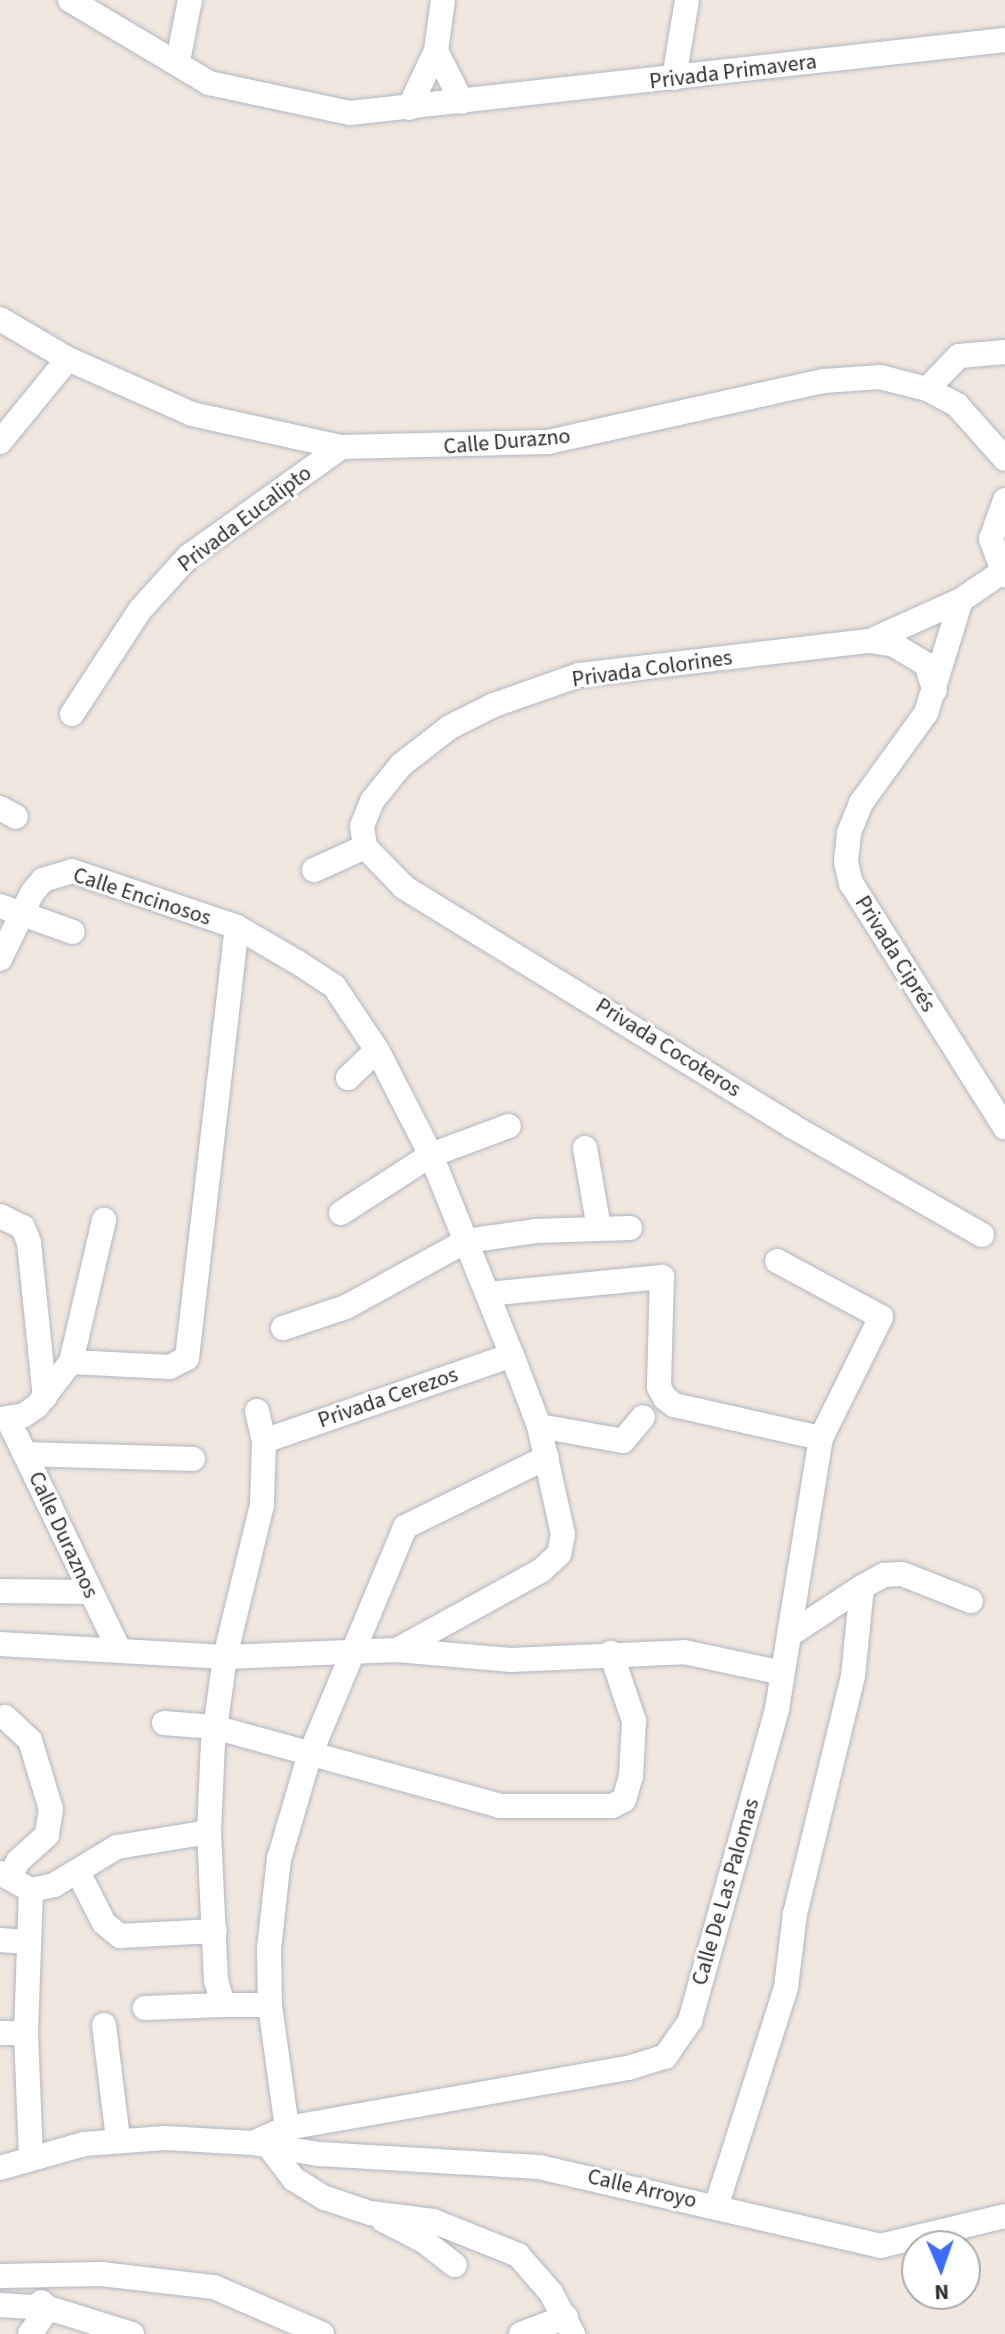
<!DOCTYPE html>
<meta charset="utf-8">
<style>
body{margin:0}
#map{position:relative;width:1005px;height:2334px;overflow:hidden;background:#f0e8df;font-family:"Source Sans 3",sans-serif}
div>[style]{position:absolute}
.roads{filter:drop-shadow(0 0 2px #b3b6c2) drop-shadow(0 0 2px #b3b6c2)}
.minor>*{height:24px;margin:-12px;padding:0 12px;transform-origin:12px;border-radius:12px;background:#fff}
span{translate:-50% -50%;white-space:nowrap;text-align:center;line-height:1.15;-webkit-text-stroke:6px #fff;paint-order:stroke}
.street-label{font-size:22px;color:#2d2d2d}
.north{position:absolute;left:901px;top:2230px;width:80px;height:80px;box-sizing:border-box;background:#fff;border:2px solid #ababab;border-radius:50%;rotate:178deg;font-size:22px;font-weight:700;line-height:32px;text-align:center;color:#2d2d2d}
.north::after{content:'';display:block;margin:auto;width:28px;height:36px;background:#3d6bff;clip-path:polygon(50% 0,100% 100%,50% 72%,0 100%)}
</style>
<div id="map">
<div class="roads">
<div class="minor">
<div style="left:70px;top:0;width:162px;rotate:30.8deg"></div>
<div style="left:209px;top:83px;width:144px;rotate:12deg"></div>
<div style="left:350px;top:113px;width:659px;rotate:-6.36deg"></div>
<div style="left:436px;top:51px;width:57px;rotate:63deg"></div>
<div style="left:178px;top:61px;width:62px;rotate:-78.9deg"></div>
<div style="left:674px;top:78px;width:79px;rotate:-80.5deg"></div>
<div style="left:409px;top:108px;width:63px;rotate:-64.7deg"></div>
<div style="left:436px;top:51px;width:51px;rotate:-82.2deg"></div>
<div style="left:0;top:319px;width:79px;rotate:30.5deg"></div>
<div style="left:68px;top:359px;width:136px;rotate:23.9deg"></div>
<div style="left:192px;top:414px;width:153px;rotate:12.5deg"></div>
<div style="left:341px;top:447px;width:207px;rotate:-1.4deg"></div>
<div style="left:548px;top:442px;width:283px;rotate:-12.5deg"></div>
<div style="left:824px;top:381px;width:56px;rotate:-4.1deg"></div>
<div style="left:880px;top:377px;width:49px;rotate:14.3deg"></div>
<div style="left:927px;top:389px;width:34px;rotate:28deg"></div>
<div style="left:957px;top:405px;width:72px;rotate:48.4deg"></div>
<div style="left:927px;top:389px;width:46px;rotate:-45.9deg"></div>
<div style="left:959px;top:356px;width:46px;rotate:-5deg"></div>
<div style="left:0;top:442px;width:107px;rotate:-50.7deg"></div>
<div style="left:1005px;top:500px;width:41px;rotate:109.7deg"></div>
<div style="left:991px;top:539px;width:39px;rotate:69deg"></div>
<div style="left:961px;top:600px;width:118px;rotate:107.2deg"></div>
<div style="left:926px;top:713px;width:111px;rotate:125.8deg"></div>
<div style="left:861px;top:803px;width:32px;rotate:112deg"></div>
<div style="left:849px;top:833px;width:29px;rotate:96deg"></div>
<div style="left:846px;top:862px;width:22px;rotate:77deg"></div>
<div style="left:851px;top:883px;width:289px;rotate:57.8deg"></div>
<div style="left:870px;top:641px;width:24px;rotate:9deg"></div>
<div style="left:894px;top:645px;width:37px;rotate:31deg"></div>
<div style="left:926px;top:664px;width:28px;rotate:72deg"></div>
<div style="left:72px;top:714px;width:124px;rotate:-56.8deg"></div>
<div style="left:140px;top:610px;width:73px;rotate:-47.8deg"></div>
<div style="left:189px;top:556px;width:187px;rotate:-35.6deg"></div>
<div style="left:0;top:808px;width:18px;rotate:29deg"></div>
<div style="left:314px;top:870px;width:56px;rotate:-24.3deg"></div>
<div style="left:0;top:906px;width:77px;rotate:19.6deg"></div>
<div style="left:0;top:959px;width:73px;rotate:-64.1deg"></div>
<div style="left:32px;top:893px;width:17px;rotate:-50deg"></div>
<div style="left:43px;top:880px;width:30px;rotate:-17deg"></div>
<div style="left:72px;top:871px;width:174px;rotate:18.7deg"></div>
<div style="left:237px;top:927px;width:69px;rotate:30.3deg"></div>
<div style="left:297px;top:962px;width:44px;rotate:33deg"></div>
<div style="left:334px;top:986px;width:77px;rotate:56.1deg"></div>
<div style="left:377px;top:1050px;width:118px;rotate:62.8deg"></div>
<div style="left:431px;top:1155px;width:216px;rotate:68deg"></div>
<div style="left:512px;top:1355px;width:76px;rotate:69.2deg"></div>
<div style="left:539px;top:1426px;width:111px;rotate:77.5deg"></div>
<div style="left:563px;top:1534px;width:20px;rotate:101deg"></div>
<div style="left:559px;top:1554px;width:23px;rotate:137deg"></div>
<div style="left:542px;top:1570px;width:166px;rotate:151.1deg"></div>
<div style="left:348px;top:1078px;width:40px;rotate:-44deg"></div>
<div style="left:585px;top:1148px;width:81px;rotate:80.1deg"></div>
<div style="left:341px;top:1213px;width:107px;rotate:-32.8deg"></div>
<div style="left:431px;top:1155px;width:83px;rotate:-20.4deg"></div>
<div style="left:0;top:1216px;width:25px;rotate:26deg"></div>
<div style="left:23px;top:1227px;width:17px;rotate:69deg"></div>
<div style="left:29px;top:1243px;width:155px;rotate:84.1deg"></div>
<div style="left:982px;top:1235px;width:219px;rotate:-150.2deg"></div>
<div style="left:792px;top:1126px;width:456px;rotate:-148.4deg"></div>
<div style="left:404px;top:887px;width:56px;rotate:-134.3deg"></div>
<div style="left:365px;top:847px;width:21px;rotate:-98deg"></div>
<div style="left:362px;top:826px;width:27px;rotate:-68deg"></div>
<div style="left:372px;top:801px;width:46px;rotate:-51.1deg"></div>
<div style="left:401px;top:765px;width:62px;rotate:-37.8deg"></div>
<div style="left:450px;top:727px;width:49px;rotate:-26.6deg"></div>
<div style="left:494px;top:705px;width:90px;rotate:-19.4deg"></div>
<div style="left:579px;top:675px;width:293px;rotate:-6.7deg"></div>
<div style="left:870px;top:641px;width:100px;rotate:-24.3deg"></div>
<div style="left:961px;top:600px;width:50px;rotate:-34.3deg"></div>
<div style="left:488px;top:1294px;width:175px;rotate:-5.6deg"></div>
<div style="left:662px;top:1277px;width:110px;rotate:91.6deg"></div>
<div style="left:659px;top:1387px;width:13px;rotate:61deg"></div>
<div style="left:665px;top:1398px;width:11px;rotate:38deg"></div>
<div style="left:674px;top:1405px;width:151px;rotate:12.7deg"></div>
<div style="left:283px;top:1328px;width:66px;rotate:-18.4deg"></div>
<div style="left:346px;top:1307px;width:137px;rotate:-28.8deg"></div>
<div style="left:466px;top:1241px;width:70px;rotate:-8.2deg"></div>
<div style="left:535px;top:1231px;width:95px;rotate:-1.8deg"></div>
<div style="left:71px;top:1362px;width:99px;rotate:2.9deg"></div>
<div style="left:170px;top:1367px;width:19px;rotate:-28deg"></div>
<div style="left:187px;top:1358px;width:434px;rotate:-83.4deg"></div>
<div style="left:257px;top:1411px;width:31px;rotate:77deg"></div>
<div style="left:264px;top:1441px;width:64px;rotate:91.8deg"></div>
<div style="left:262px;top:1505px;width:156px;rotate:103.7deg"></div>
<div style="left:225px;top:1657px;width:87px;rotate:97.9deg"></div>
<div style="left:213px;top:1743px;width:89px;rotate:92.6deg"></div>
<div style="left:209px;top:1832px;width:148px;rotate:87.3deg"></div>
<div style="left:216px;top:1980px;width:26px;rotate:74deg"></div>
<div style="left:223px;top:2005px;width:47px"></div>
<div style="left:0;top:1419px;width:24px;rotate:-9deg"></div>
<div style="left:24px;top:1415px;width:16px;rotate:-35deg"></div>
<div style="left:37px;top:1406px;width:56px;rotate:-52.3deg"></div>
<div style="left:71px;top:1362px;width:146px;rotate:-76.9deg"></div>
<div style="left:8px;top:1419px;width:256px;rotate:64.3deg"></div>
<div style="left:539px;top:1426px;width:85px;rotate:10.1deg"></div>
<div style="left:623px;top:1441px;width:31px;rotate:-50deg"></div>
<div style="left:264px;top:1441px;width:262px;rotate:-19.1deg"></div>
<div style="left:25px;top:1454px;width:168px;rotate:1.7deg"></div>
<div style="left:862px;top:1587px;width:25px;rotate:-29deg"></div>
<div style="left:884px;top:1575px;width:18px;rotate:-3deg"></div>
<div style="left:902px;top:1574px;width:74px;rotate:21.4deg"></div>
<div style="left:0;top:1591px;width:90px;rotate:0.6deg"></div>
<div style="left:0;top:1644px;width:225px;rotate:3.3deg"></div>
<div style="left:225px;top:1657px;width:172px;rotate:-2.3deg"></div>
<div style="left:397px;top:1650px;width:114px;rotate:5deg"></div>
<div style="left:511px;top:1660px;width:173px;rotate:-2.6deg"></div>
<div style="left:684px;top:1652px;width:101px;rotate:12deg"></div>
<div style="left:5px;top:1717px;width:34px;rotate:43deg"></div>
<div style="left:30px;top:1740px;width:72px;rotate:73.1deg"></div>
<div style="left:51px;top:1809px;width:26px;rotate:99deg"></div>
<div style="left:47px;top:1835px;width:39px;rotate:138deg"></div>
<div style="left:18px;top:1861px;width:17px;rotate:115deg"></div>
<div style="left:164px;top:1723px;width:50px;rotate:4.6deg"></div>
<div style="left:214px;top:1727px;width:297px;rotate:15.4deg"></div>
<div style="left:500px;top:1806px;width:112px"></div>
<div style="left:612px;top:1806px;width:13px;rotate:-27deg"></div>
<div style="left:624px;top:1800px;width:25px;rotate:-74deg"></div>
<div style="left:631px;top:1776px;width:55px;rotate:-86.9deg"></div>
<div style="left:634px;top:1721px;width:72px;rotate:-108.7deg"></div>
<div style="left:78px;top:1872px;width:57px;rotate:63deg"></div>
<div style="left:104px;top:1923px;width:21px;rotate:39deg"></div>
<div style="left:120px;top:1936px;width:95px;rotate:-3deg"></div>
<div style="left:0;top:1873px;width:35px;rotate:29deg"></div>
<div style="left:31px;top:1890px;width:24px;rotate:-12deg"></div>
<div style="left:54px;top:1885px;width:74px;rotate:-31.1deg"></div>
<div style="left:117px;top:1847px;width:93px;rotate:-9.3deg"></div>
<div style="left:31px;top:1890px;width:143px;rotate:92deg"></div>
<div style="left:26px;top:2033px;width:124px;rotate:87.7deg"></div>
<div style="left:0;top:1940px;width:28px;rotate:4deg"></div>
<div style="left:145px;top:2008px;width:78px;rotate:-2.2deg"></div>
<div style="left:104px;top:2025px;width:115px;rotate:83deg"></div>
<div style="left:0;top:2033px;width:26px"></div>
<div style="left:287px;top:2128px;width:124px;rotate:-97.9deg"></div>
<div style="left:270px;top:2005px;width:56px;rotate:-91deg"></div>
<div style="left:269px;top:1949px;width:91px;rotate:-83.7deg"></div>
<div style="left:279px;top:1859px;width:106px;rotate:-73.6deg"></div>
<div style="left:309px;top:1757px;width:249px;rotate:-67.3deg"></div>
<div style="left:405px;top:1527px;width:158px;rotate:-26.2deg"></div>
<div style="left:253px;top:2143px;width:37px;rotate:-24deg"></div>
<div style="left:287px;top:2128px;width:346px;rotate:-10deg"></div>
<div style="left:628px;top:2068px;width:39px;rotate:-17deg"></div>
<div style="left:665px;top:2057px;width:44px;rotate:-55.2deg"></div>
<div style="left:690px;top:2021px;width:324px;rotate:-74.4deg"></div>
<div style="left:777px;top:1709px;width:275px;rotate:-80.8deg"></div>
<div style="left:821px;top:1438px;width:135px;rotate:-63.6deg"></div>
<div style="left:881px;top:1317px;width:118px;rotate:-151.7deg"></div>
<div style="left:271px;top:2149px;width:38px;rotate:53deg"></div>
<div style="left:294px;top:2179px;width:36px;rotate:32deg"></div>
<div style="left:325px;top:2198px;width:47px;rotate:18.4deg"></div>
<div style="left:370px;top:2213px;width:64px;rotate:7.2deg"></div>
<div style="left:433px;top:2221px;width:92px;rotate:21.8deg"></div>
<div style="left:518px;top:2255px;width:50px;rotate:49deg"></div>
<div style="left:551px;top:2293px;width:47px;rotate:61.8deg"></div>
<div style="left:0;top:2168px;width:87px;rotate:-15.9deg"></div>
<div style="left:84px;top:2144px;width:81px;rotate:-4.2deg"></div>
<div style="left:165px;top:2138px;width:88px;rotate:3.3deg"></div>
<div style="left:253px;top:2143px;width:67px;rotate:9.5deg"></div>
<div style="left:319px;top:2154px;width:220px;rotate:3.4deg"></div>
<div style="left:539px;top:2167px;width:350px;rotate:13deg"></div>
<div style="left:880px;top:2246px;width:129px;rotate:-13.5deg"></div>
<div style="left:716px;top:2207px;width:231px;rotate:-72.3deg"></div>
<div style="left:786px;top:1987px;width:74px;rotate:-83deg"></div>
<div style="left:795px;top:1914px;width:245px;rotate:-76.3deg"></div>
<div style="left:853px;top:1676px;width:89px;rotate:-84.2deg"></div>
<div style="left:862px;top:1587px;width:84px;rotate:146.7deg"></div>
<div style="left:383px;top:2220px;width:46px;rotate:27.1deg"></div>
<div style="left:424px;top:2241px;width:39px;rotate:38deg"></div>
<div style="left:0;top:2276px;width:101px;rotate:-1.1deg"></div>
<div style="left:101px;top:2274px;width:114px;rotate:6.6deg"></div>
<div style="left:214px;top:2287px;width:118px;rotate:23.5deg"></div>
<div style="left:0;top:2305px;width:48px;rotate:3.6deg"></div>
<div style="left:48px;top:2308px;width:88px;rotate:17.2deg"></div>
<div style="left:30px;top:2334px;width:32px;rotate:-55deg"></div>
<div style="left:48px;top:2308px;width:9px;rotate:-139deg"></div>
<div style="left:521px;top:2334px;width:48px;rotate:-20.7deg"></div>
</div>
</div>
<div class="street-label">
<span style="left:733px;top:72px;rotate:-7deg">Privada Primavera</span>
<span style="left:507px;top:442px;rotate:-5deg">Calle Durazno</span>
<span style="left:245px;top:519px;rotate:-37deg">Privada Eucalipto</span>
<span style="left:652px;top:669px;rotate:-8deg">Privada Colorines</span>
<span style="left:142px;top:897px;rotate:18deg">Calle Encinosos</span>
<span style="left:895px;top:954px;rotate:58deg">Privada Ciprés</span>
<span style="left:668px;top:1048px;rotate:32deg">Privada Cocoteros</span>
<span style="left:388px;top:1398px;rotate:-19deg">Privada Cerezos</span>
<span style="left:63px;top:1535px;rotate:65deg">Calle Duraznos</span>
<span style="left:726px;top:1892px;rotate:-74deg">Calle De Las Palomas</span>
<span style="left:642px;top:2189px;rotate:13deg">Calle Arroyo</span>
</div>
<div class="north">N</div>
</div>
